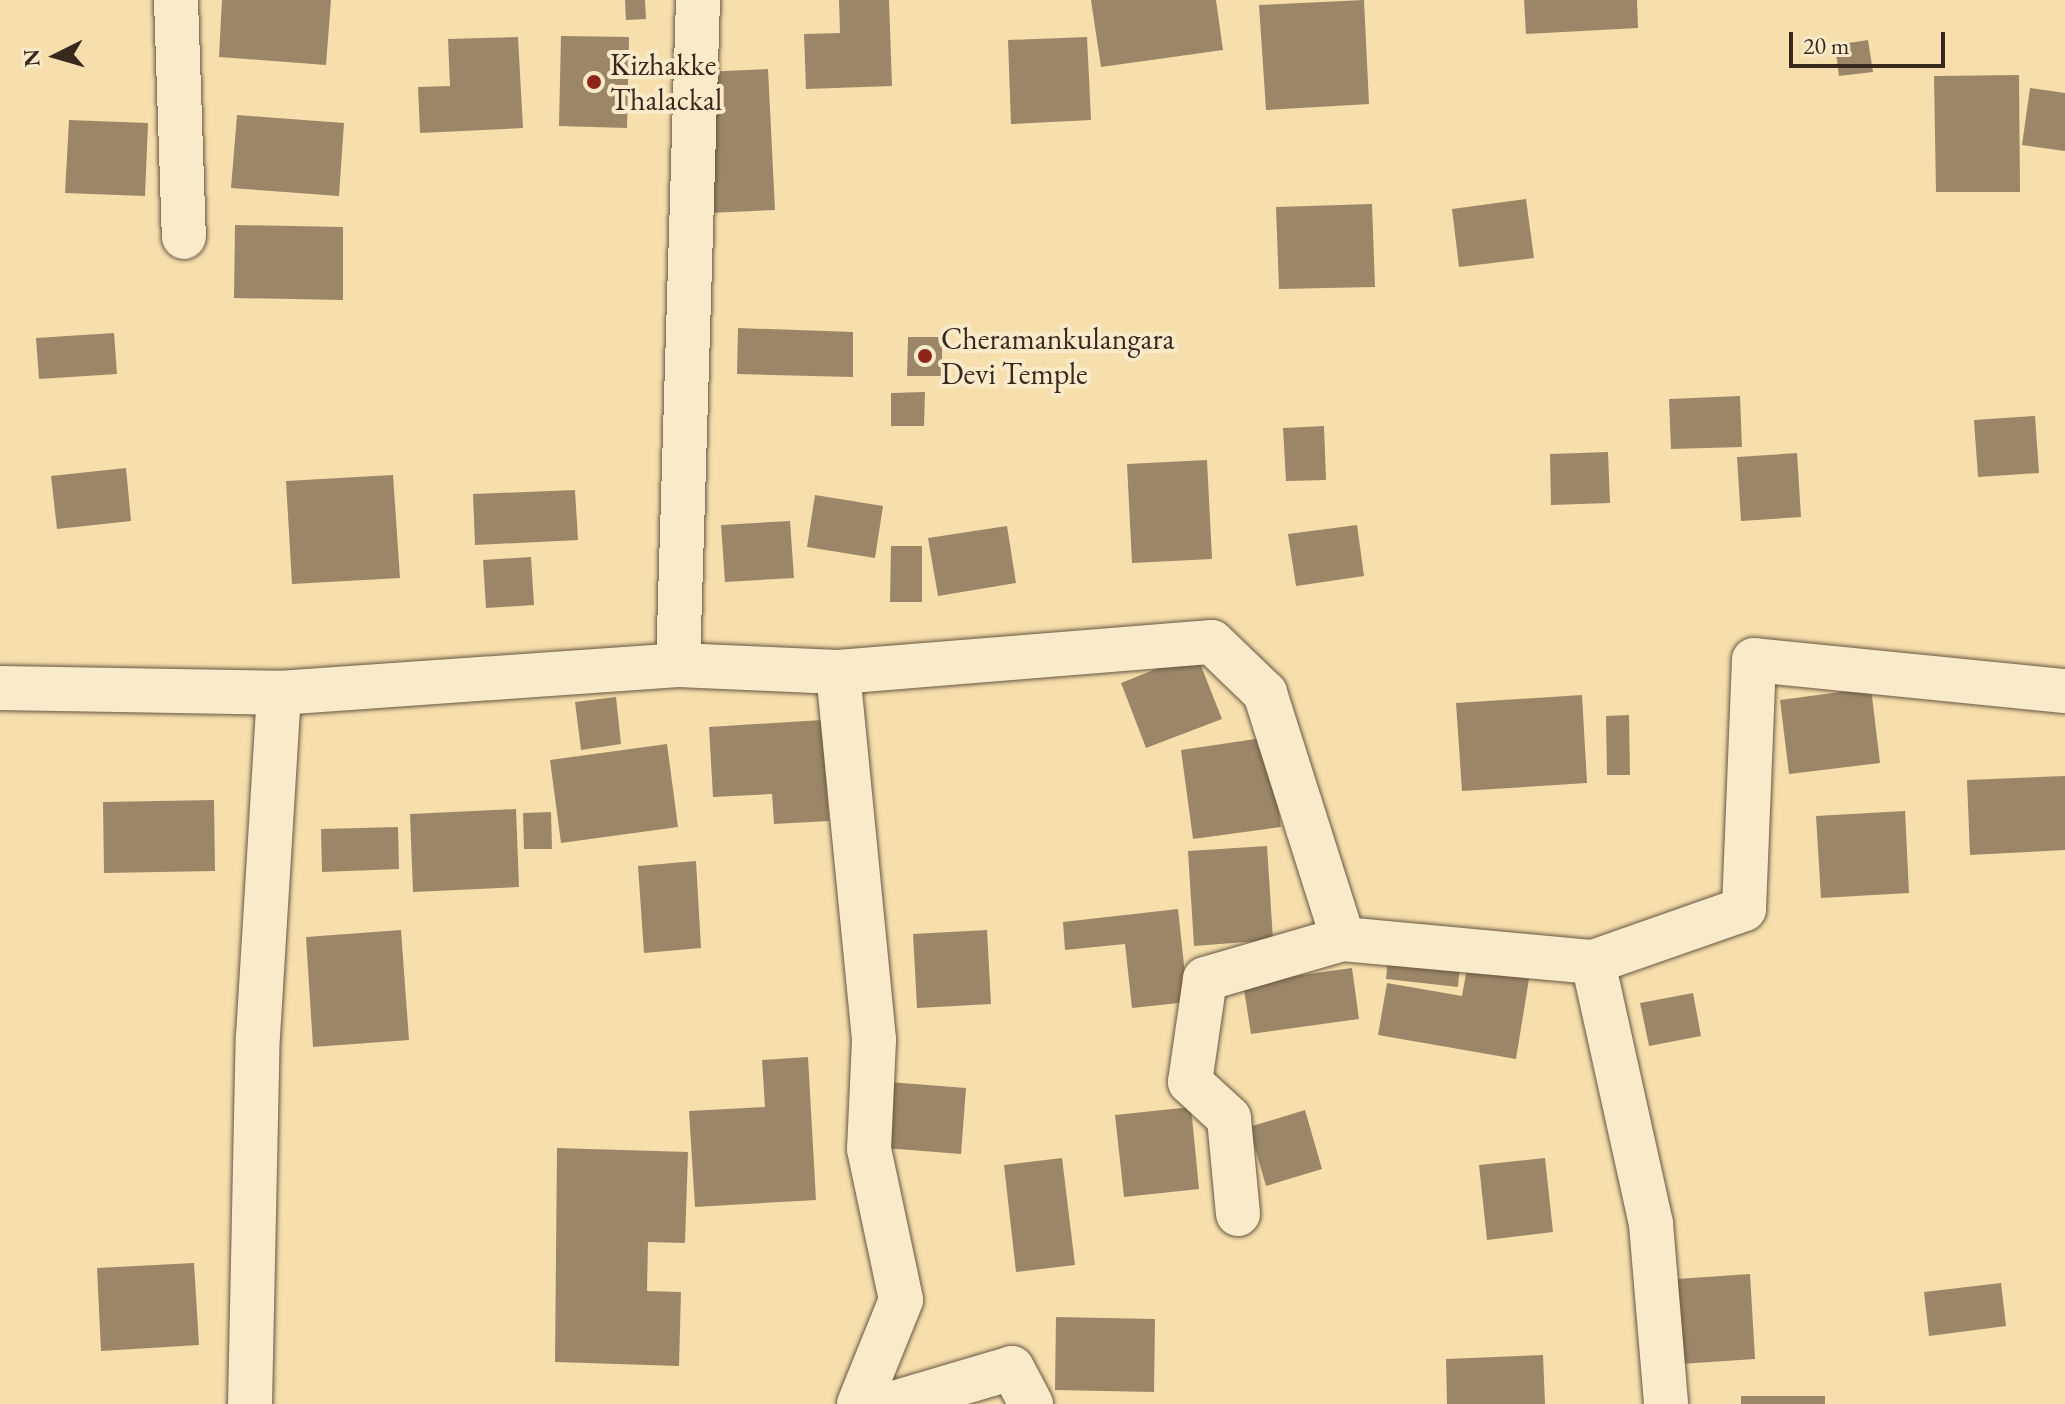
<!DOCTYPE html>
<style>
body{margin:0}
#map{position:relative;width:2065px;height:1404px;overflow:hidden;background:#f6dfad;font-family:"EB Garamond",serif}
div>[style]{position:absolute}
.building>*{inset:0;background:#9b8768}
.roads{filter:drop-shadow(0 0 2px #685642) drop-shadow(0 0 2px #685642)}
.minor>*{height:44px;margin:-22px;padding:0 22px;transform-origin:22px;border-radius:22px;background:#f9eaca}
.dots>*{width:22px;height:22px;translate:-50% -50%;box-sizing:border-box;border:4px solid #f9eaca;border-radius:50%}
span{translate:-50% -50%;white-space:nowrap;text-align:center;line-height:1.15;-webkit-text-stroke:8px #f9eaca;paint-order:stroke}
.poi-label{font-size:30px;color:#39281e}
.left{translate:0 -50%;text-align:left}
.north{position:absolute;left:16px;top:16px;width:80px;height:80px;-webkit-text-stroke:6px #f9eaca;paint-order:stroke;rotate:265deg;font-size:22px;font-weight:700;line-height:32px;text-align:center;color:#39281e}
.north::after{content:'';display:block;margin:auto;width:28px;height:36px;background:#39281e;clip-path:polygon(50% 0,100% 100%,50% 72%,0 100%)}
.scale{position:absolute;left:1789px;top:32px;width:156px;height:36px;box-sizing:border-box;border:4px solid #39281e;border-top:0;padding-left:10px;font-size:24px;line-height:28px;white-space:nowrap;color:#39281e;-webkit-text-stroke:6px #f9eaca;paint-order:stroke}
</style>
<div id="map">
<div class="building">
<div style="clip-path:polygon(222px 0,331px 0,326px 65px,219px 57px)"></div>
<div style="clip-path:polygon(625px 0,645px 0,646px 19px,626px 20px)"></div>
<div style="clip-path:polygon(839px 0,889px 0,892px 86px,806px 89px,804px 34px,840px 33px)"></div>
<div style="clip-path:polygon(1091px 0,1216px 0,1223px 50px,1101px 67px)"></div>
<div style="clip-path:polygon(1364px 0,1369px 104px,1266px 110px,1259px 5px)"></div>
<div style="clip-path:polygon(1524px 0,1637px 0,1638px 28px,1526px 34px)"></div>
<div style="clip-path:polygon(561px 36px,629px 37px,627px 128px,559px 126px)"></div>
<div style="clip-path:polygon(518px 37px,523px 128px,420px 133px,418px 87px,450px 86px,448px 39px)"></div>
<div style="clip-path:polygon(1087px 37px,1091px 120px,1011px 124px,1008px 40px)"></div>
<div style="clip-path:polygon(1868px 40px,1873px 72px,1839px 76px,1835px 45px)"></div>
<div style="clip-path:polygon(768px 69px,775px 210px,708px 213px,701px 72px)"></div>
<div style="clip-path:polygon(2019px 75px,2020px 192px,1936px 192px,1934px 76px)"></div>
<div style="clip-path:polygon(2030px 88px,2065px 93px,2065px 151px,2022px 145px)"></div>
<div style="clip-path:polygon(237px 115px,344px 123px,339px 196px,231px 188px)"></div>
<div style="clip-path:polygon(69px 120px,148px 123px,145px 196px,65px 193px)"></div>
<div style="clip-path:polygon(1526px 199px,1534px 258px,1459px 267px,1452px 209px)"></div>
<div style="clip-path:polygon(1372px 204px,1375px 287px,1279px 289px,1276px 207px)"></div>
<div style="clip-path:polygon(235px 225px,343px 227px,343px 300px,234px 298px)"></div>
<div style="clip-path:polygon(738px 328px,853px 332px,853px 377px,737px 374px)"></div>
<div style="clip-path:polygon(114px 333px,117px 374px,39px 379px,36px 338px)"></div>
<div style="clip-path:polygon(908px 337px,942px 337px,942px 376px,907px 376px)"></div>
<div style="clip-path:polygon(925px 392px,924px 426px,891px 426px,891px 393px)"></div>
<div style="clip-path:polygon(1740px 396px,1742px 447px,1671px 449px,1669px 399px)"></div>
<div style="clip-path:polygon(2035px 416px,2039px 473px,1978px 477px,1974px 420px)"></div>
<div style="clip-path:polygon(1324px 426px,1326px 480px,1286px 481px,1283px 428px)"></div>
<div style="clip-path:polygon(1608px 452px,1610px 503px,1551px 505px,1550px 454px)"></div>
<div style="clip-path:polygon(1797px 453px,1801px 517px,1741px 521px,1737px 457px)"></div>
<div style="clip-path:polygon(1207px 460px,1212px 559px,1132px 563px,1127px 464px)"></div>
<div style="clip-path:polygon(126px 468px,131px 521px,57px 529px,51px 476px)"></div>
<div style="clip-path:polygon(393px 475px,400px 578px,292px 584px,286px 481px)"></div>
<div style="clip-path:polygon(575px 490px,578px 540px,475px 545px,473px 494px)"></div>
<div style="clip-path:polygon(815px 495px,883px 506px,875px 558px,807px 547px)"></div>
<div style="clip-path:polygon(790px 521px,794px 578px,725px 582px,721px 525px)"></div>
<div style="clip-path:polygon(1357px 525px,1364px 576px,1296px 586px,1288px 534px)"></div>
<div style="clip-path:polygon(1007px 526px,1016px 583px,938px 596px,928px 538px)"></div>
<div style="clip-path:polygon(891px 546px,922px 546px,922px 602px,890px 602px)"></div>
<div style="clip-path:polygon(531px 557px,534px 605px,486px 608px,483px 560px)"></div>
<div style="clip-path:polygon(1196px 653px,1222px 719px,1146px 748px,1121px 683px)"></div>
<div style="clip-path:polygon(1871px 688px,1880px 763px,1789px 774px,1780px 700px)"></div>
<div style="clip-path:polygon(1582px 695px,1587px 783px,1462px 791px,1456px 703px)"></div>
<div style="clip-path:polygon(616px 697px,621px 744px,581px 750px,575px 702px)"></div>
<div style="clip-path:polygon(1629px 715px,1630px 775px,1607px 775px,1606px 716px)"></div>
<div style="clip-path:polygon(822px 720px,829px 821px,774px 824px,772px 794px,713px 797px,709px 727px)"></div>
<div style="clip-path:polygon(1269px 737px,1281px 827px,1193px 839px,1181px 750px)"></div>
<div style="clip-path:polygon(667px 744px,678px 827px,561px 843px,550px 760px)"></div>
<div style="clip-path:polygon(2065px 776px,2065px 850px,1970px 855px,1967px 780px)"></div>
<div style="clip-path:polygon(214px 800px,215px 871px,104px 873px,103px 802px)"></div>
<div style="clip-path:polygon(516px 809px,519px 887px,413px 892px,410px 814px)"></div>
<div style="clip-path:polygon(1905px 811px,1909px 893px,1821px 898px,1816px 816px)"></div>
<div style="clip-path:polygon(551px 812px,552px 849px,524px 849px,523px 813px)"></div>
<div style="clip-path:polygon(398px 827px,399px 869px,322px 872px,321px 829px)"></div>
<div style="clip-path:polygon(1267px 846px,1273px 940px,1194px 946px,1188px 851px)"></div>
<div style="clip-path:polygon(696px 861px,701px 948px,644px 953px,638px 866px)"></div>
<div style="clip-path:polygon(1178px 909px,1188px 1002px,1132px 1008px,1125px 944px,1065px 950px,1063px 922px)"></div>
<div style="clip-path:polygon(401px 930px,409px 1040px,313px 1047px,306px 937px)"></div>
<div style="clip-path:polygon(987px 930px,991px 1004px,917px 1008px,913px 934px)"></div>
<div style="clip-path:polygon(1389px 947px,1461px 953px,1458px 987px,1386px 979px)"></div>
<div style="clip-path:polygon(1352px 968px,1359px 1019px,1251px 1034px,1243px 983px)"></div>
<div style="clip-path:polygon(1467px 968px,1529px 979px,1516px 1059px,1378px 1035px,1387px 983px,1462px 996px)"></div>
<div style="clip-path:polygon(1693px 993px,1701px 1036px,1649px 1046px,1640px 1003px)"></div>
<div style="clip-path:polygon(808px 1057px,816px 1200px,695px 1207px,689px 1111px,765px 1107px,762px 1060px)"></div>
<div style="clip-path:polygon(876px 1081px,966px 1088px,961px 1154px,872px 1147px)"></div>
<div style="clip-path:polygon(1191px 1107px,1199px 1189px,1124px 1197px,1115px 1115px)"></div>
<div style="clip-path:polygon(1305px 1110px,1322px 1169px,1266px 1186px,1249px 1127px)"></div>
<div style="clip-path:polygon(557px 1148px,688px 1152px,685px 1243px,648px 1242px,647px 1291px,681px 1292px,679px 1366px,555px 1362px)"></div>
<div style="clip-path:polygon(1062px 1158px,1075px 1265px,1016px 1272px,1004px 1165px)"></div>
<div style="clip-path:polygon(1545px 1158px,1553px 1232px,1487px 1240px,1479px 1165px)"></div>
<div style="clip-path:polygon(194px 1263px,199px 1345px,101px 1351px,97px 1268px)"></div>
<div style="clip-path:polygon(1750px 1274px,1755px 1359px,1666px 1365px,1662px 1280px)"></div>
<div style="clip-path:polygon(2001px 1283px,2006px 1326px,1929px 1336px,1924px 1292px)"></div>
<div style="clip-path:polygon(1056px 1317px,1155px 1319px,1154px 1392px,1055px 1390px)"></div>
<div style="clip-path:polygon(1543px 1355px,1545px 1404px,1447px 1404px,1446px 1359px)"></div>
<div style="clip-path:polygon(1741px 1396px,1825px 1396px,1825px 1404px,1741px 1404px)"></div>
</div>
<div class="roads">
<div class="minor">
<div style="left:176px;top:0;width:237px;rotate:88.1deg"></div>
<div style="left:678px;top:665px;width:665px;rotate:-88.28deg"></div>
<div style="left:838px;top:672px;width:370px;rotate:84.4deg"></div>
<div style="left:874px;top:1040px;width:109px;rotate:92.6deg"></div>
<div style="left:869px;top:1149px;width:154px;rotate:78deg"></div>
<div style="left:901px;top:1300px;width:112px;rotate:112deg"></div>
<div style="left:0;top:688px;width:279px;rotate:1deg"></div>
<div style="left:279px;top:693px;width:400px;rotate:-4deg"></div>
<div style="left:678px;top:665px;width:160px;rotate:2.5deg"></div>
<div style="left:838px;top:672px;width:375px;rotate:-4.6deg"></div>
<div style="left:1212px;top:642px;width:74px;rotate:43.9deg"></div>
<div style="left:1265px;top:693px;width:258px;rotate:72.4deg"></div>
<div style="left:1343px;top:939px;width:251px;rotate:5.3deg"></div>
<div style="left:1593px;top:962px;width:160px;rotate:-19.3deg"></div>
<div style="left:1744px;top:909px;width:249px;rotate:-87.7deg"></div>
<div style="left:1754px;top:660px;width:313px;rotate:5.7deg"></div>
<div style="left:1593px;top:962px;width:268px;rotate:77.5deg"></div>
<div style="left:1651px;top:1224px;width:181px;rotate:85.2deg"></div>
<div style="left:1238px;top:1214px;width:96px;rotate:-95.4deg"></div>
<div style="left:1229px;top:1118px;width:53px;rotate:-137.3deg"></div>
<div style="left:1190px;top:1082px;width:104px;rotate:-81.7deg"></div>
<div style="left:1205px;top:979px;width:144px;rotate:-16.2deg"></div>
<div style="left:250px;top:1404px;width:368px;rotate:-88.8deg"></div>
<div style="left:258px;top:1036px;width:344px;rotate:-86.5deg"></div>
<div style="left:890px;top:1404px;width:127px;rotate:-16.4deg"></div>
<div style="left:1012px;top:1368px;width:41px;rotate:62.2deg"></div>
</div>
</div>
<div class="dots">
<div style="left:594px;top:82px;background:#8f2418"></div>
<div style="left:925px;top:356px;background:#8f2418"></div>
</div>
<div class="poi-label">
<span class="left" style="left:610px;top:82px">Kizhakke<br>Thalackal</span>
<span class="left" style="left:941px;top:356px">Cheramankulangara<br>Devi Temple</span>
</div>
<div class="north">N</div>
<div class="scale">20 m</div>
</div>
